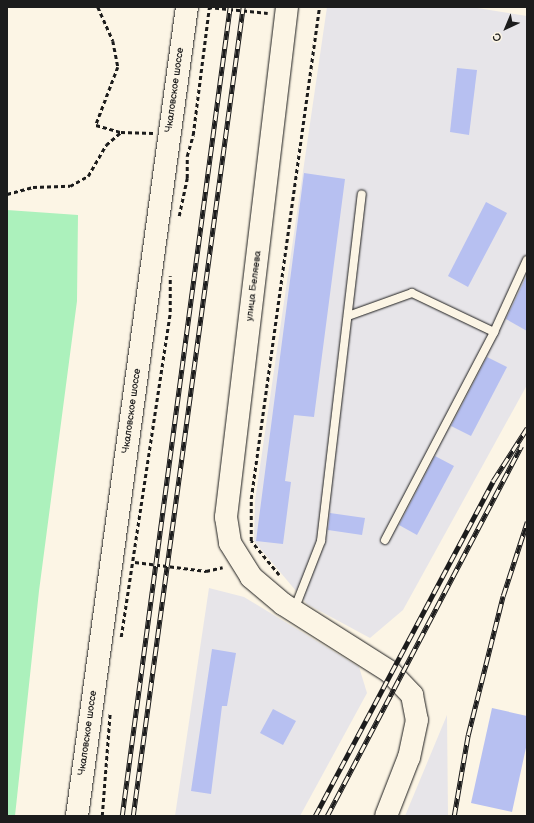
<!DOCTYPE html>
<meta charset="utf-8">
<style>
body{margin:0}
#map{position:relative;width:534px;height:823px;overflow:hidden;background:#fcf5e5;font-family:"Balsamiq Sans",sans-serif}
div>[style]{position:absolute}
.built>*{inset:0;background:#e7e5e9}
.green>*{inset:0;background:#acf1bc}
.building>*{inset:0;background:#b7c0f1}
.path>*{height:2.5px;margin-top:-1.25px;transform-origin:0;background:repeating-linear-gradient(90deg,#1c1c1c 0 4px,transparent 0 7px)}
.roads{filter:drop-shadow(0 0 1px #1c1c1c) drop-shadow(0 0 1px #1c1c1c)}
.lane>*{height:8px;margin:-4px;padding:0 4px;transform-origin:4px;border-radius:4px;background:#fcf5e5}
.secondary>*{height:22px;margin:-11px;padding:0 11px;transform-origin:11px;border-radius:11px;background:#fcf5e5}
.rail>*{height:4.5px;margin-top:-2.25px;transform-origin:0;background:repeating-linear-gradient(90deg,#fcf5e5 0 9px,#1c1c1c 0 18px);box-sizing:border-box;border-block:1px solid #1c1c1c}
span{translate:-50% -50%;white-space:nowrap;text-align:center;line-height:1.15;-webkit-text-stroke:3.5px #fcf5e5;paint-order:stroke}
.street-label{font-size:10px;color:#1c1c1c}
.frame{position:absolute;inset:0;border:8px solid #1c1c1c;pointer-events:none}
.north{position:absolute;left:486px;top:8px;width:40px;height:40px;-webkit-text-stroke:3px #fcf5e5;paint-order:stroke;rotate:224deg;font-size:11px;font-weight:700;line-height:16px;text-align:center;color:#1c1c1c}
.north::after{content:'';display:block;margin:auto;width:14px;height:18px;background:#1c1c1c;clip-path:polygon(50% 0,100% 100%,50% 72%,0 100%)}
</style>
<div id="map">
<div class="built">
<div style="clip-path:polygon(327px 7px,471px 7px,527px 16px,527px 385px,403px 610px,370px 638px,307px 604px,254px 541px,255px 501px)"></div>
<div style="clip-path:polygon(209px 588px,244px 597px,359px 667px,367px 693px,300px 816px,175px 816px)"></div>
<div style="clip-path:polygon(447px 715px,448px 816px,405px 816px)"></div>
</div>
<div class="green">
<div style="clip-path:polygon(7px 210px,78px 215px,77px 301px,39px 591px,15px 816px,7px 816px)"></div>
</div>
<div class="building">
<div style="clip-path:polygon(457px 68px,477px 70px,469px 135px,450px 132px)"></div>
<div style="clip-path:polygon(304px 173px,345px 179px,314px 417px,294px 415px,285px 481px,291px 482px,283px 544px,256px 541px)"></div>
<div style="clip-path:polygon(486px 202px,507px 213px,468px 287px,448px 276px)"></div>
<div style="clip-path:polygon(527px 275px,527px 331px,506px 319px)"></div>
<div style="clip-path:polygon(487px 357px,507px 367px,471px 436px,451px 426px)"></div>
<div style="clip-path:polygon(435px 456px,454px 466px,417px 535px,399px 525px)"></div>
<div style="clip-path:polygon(330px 513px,365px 518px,362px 535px,328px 530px)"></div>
<div style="clip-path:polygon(212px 649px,236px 653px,227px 706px,222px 706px,211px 794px,191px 791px)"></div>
<div style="clip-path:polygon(492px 708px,527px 716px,527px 743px,512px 812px,471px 803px)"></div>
<div style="clip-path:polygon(273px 709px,296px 721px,283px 745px,260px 733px)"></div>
</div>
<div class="path">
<div style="left:98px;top:7px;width:37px;rotate:66deg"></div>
<div style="left:113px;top:41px;width:26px;rotate:79deg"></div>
<div style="left:118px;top:67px;width:62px;rotate:110.8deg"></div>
<div style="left:96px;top:125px;width:26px;rotate:16deg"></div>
<div style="left:208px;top:7px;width:60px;rotate:5.7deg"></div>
<div style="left:7px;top:194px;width:27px;rotate:-15deg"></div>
<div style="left:33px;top:187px;width:37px;rotate:-2deg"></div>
<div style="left:70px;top:186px;width:21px;rotate:-29deg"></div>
<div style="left:88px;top:176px;width:36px;rotate:-60deg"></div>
<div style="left:106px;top:145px;width:20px;rotate:-41deg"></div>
<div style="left:121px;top:132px;width:32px;rotate:2deg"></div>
<div style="left:179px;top:216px;width:39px;rotate:-78deg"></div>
<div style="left:187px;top:178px;width:22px;rotate:-90deg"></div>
<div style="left:187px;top:156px;width:22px;rotate:-74deg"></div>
<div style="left:193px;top:135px;width:128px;rotate:-82.8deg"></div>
<div style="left:135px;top:562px;width:72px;rotate:7.2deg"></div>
<div style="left:206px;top:571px;width:17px;rotate:-13deg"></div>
<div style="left:279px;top:575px;width:44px;rotate:-129.5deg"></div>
<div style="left:251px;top:541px;width:42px;rotate:-90deg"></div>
<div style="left:251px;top:499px;width:497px;rotate:-82.1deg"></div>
<div style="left:121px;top:637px;width:329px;rotate:-81.4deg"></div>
<div style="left:170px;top:312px;width:36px;rotate:-90deg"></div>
<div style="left:102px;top:816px;width:103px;rotate:-85.6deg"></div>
</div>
<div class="roads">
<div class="lane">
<div style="left:348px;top:316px;width:68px;rotate:-19.8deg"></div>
<div style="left:412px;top:293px;width:91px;rotate:25.4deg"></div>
<div style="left:385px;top:540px;width:235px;rotate:-62.3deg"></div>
<div style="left:494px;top:332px;width:79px;rotate:-65.4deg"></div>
<div style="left:294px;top:610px;width:74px;rotate:-68.6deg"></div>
<div style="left:321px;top:541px;width:349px;rotate:-83.3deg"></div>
</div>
<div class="secondary">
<div style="left:287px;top:7px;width:514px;rotate:96.82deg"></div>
<div style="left:226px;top:517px;width:26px;rotate:81deg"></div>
<div style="left:230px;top:543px;width:40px;rotate:58deg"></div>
<div style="left:251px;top:577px;width:42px;rotate:40.2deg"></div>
<div style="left:283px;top:604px;width:127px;rotate:32.4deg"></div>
<div style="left:390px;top:672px;width:32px;rotate:46deg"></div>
<div style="left:412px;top:695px;width:25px;rotate:79deg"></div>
<div style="left:417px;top:720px;width:38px;rotate:102deg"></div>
<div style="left:409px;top:757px;width:63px;rotate:111.3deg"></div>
<div style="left:77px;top:816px;width:816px;rotate:-82.26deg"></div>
</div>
</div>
<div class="rail">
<div style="left:122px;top:816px;width:816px;rotate:-82.4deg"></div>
<div style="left:133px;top:816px;width:816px;rotate:-82.26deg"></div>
<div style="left:315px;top:816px;width:379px;rotate:-62deg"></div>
<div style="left:493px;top:481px;width:63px;rotate:-57.3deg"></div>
<div style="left:327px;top:816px;width:418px;rotate:-62.3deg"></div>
<div style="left:454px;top:816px;width:82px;rotate:-80.2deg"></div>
<div style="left:468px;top:735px;width:143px;rotate:-75.9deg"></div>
<div style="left:503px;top:596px;width:78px;rotate:-72deg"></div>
</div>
<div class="street-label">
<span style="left:175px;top:90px;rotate:-82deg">Чкаловское шоссе</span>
<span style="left:254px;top:286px;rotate:-83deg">улица Беляева</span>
<span style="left:132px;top:411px;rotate:-82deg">Чкаловское шоссе</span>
<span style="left:88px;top:733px;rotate:-82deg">Чкаловское шоссе</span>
</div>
<div class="frame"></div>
<div class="north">С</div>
</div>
